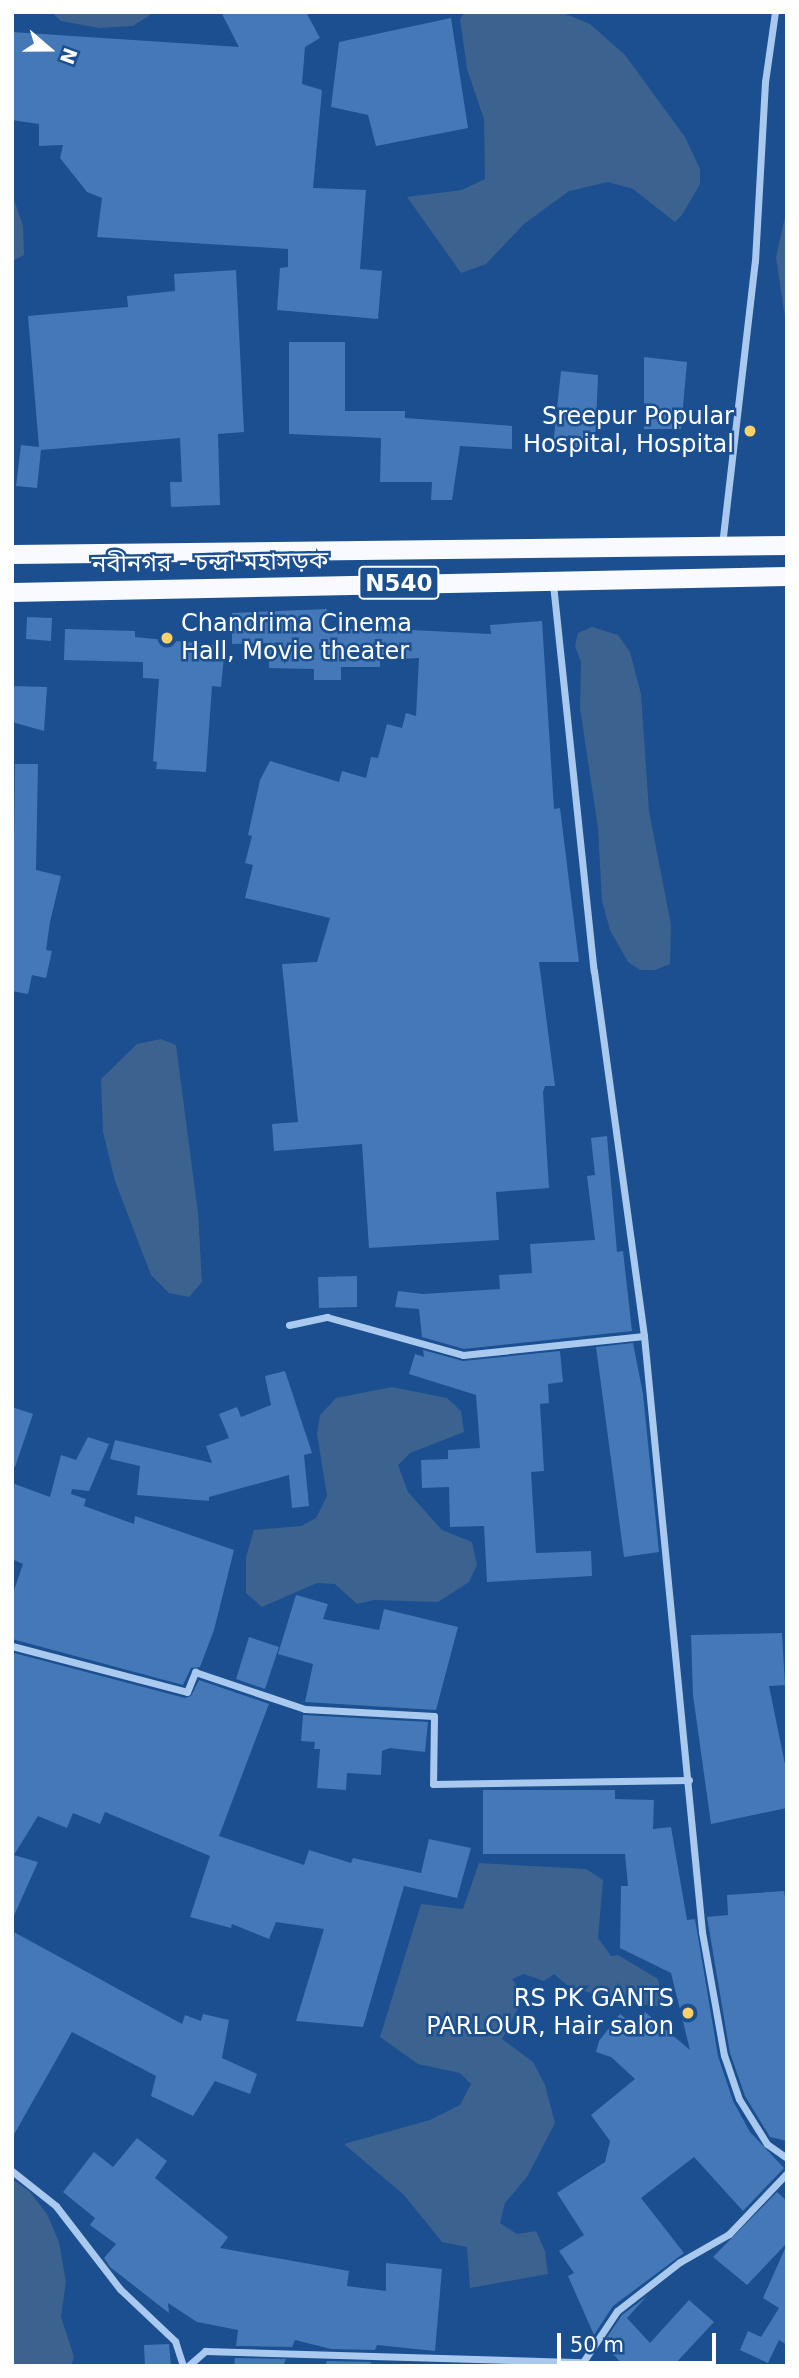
<!DOCTYPE html>
<meta charset="utf-8">
<style>
body{margin:0}
#map{position:relative;width:799px;height:2378px;overflow:hidden;background:#1b4f8f;font-family:"DejaVu Sans","Noto Sans Bengali",sans-serif}
div>[style]{position:absolute}
.water>*{inset:0;background:#3c6290}
.building>*{inset:0;background:#4478b7}
.minor>*{height:7px;margin:-3.5px;padding:0 3.5px;transform-origin:3.5px;border-radius:3.5px;background:#a9c9ee}
.trunk>*{height:19px;margin:-9.5px;padding:0 9.5px;transform-origin:9.5px;border-radius:9.5px;background:#f8faff}
.dots>*{width:19px;height:19px;translate:-50% -50%;box-sizing:border-box;border:4px solid #1b4f8f;border-radius:50%}
span{translate:-50% -50%;white-space:nowrap;text-align:center;line-height:1.15;-webkit-text-stroke:5px #1b4f8f;paint-order:stroke}
.shield-label span{padding:2px 5px;background:#1b4f8f;border:2px solid;border-radius:5px;-webkit-text-stroke-width:0}
.shield-label{font-size:23px;color:#fff;font-weight:700}
.poi-label{font-size:24px;color:#fff}
.right{translate:-100% -50%;text-align:right}
.left{translate:0 -50%;text-align:left}
.street-label{font-size:24px;color:#fff}
.frame{position:absolute;inset:0;border:14px solid #fff;pointer-events:none}
.north{position:absolute;left:14px;top:14px;width:70px;height:70px;-webkit-text-stroke:5px #1b4f8f;paint-order:stroke;rotate:110deg;font-size:19px;font-weight:700;line-height:28px;text-align:center;color:#fff}
.north::after{content:'';display:block;margin:auto;width:24px;height:32px;background:#fff;clip-path:polygon(50% 0,100% 100%,50% 72%,0 100%)}
.scale{position:absolute;left:557px;top:2333px;width:159px;height:32px;box-sizing:border-box;border:4px solid #fff;border-top:0;padding-left:9px;font-size:21px;line-height:24px;white-space:nowrap;color:#fff;-webkit-text-stroke:5px #1b4f8f;paint-order:stroke}
</style>
<div id="map">
<div class="water">
<div style="clip-path:polygon(51px 12px,150px 12px,150px 15px,133px 26px,99px 28px,61px 21px)"></div>
<div style="clip-path:polygon(465px 12px,561px 12px,590px 24px,625px 55px,685px 137px,700px 169px,700px 184px,682px 215px,675px 222px,633px 189px,608px 182px,569px 191px,524px 224px,486px 264px,461px 273px,407px 197px,462px 190px,485px 179px,484px 119px,467px 69px,460px 19px)"></div>
<div style="clip-path:polygon(12px 194px,23px 226px,24px 255px,12px 261px)"></div>
<div style="clip-path:polygon(787px 208px,787px 332px,776px 257px)"></div>
<div style="clip-path:polygon(592px 627px,618px 635px,630px 652px,641px 694px,649px 811px,671px 925px,670px 964px,655px 970px,640px 970px,628px 962px,610px 930px,602px 901px,598px 828px,580px 708px,581px 662px,575px 646px,578px 633px)"></div>
<div style="clip-path:polygon(161px 1039px,176px 1045px,198px 1213px,202px 1282px,189px 1297px,169px 1293px,151px 1275px,115px 1181px,103px 1132px,101px 1079px,137px 1044px)"></div>
<div style="clip-path:polygon(392px 1387px,447px 1398px,461px 1411px,464px 1432px,410px 1453px,398px 1465px,408px 1492px,442px 1530px,472px 1542px,477px 1565px,469px 1582px,438px 1602px,374px 1600px,357px 1604px,335px 1584px,317px 1583px,262px 1607px,246px 1593px,246px 1557px,254px 1530px,301px 1526px,316px 1518px,327px 1496px,317px 1434px,320px 1415px,336px 1398px)"></div>
<div style="clip-path:polygon(479px 1863px,586px 1869px,603px 1880px,598px 1938px,611px 1956px,618px 1955px,658px 1979px,665px 2007px,614px 2001px,567px 1985px,554px 1974px,544px 1981px,524px 1974px,512px 1979px,524px 1997px,502px 2039px,533px 2062px,545px 2085px,555px 2123px,527px 2177px,505px 2203px,500px 2223px,517px 2234px,536px 2231px,545px 2251px,548px 2274px,470px 2288px,467px 2247px,442px 2242px,404px 2195px,344px 2144px,430px 2120px,460px 2105px,471px 2084px,460px 2073px,418px 2064px,380px 2037px,421px 1904px,463px 1909px)"></div>
<div style="clip-path:polygon(12px 2179px,29px 2191px,47px 2214px,59px 2242px,66px 2282px,61px 2317px,74px 2357px,71px 2366px,12px 2366px)"></div>
</div>
<div class="building">
<div style="clip-path:polygon(221px 12px,306px 12px,320px 38px,305px 47px,302px 84px,322px 90px,313px 188px,366px 190px,360px 269px,382px 271px,378px 319px,277px 310px,280px 268px,288px 267px,288px 249px,97px 237px,102px 198px,87px 192px,60px 158px,63px 145px,39px 146px,39px 124px,12px 120px,12px 32px,239px 47px)"></div>
<div style="clip-path:polygon(451px 18px,468px 128px,376px 146px,368px 115px,331px 107px,339px 42px)"></div>
<div style="clip-path:polygon(236px 270px,244px 432px,218px 434px,220px 505px,171px 507px,170px 482px,182px 482px,180px 438px,41px 450px,37px 488px,16px 486px,21px 445px,39px 447px,28px 316px,128px 307px,127px 296px,175px 291px,174px 274px)"></div>
<div style="clip-path:polygon(289px 342px,345px 342px,345px 411px,405px 411px,405px 418px,512px 426px,512px 449px,460px 446px,452px 500px,431px 500px,432px 482px,380px 482px,381px 438px,289px 434px)"></div>
<div style="clip-path:polygon(644px 357px,687px 362px,681px 429px,644px 429px)"></div>
<div style="clip-path:polygon(561px 371px,598px 375px,595px 451px,553px 446px)"></div>
<div style="clip-path:polygon(327px 609px,327px 629px,365px 629px,411px 621px,412px 630px,491px 634px,490px 625px,542px 621px,554px 809px,560px 808px,579px 962px,539px 962px,555px 1086px,545px 1086px,543px 1092px,549px 1188px,496px 1192px,499px 1240px,369px 1248px,362px 1144px,274px 1151px,272px 1124px,298px 1122px,282px 964px,317px 962px,330px 918px,245px 898px,253px 865px,245px 863px,252px 836px,248px 835px,260px 780px,270px 761px,339px 782px,342px 771px,366px 778px,371px 757px,378px 758px,387px 724px,402px 728px,406px 713px,416px 716px,419px 658px,380px 660px,380px 667px,341px 667px,341px 680px,314px 680px,314px 669px,269px 668px,269px 643px,232px 644px,232px 613px)"></div>
<div style="clip-path:polygon(27px 617px,52px 618px,51px 641px,26px 639px)"></div>
<div style="clip-path:polygon(65px 629px,135px 631px,135px 637px,225px 646px,221px 687px,212px 686px,206px 772px,156px 769px,157px 762px,153px 761px,159px 679px,143px 678px,143px 662px,64px 660px)"></div>
<div style="clip-path:polygon(12px 686px,47px 687px,44px 731px,12px 722px)"></div>
<div style="clip-path:polygon(15px 764px,38px 764px,36px 870px,61px 876px,50px 922px,46px 950px,52px 951px,46px 978px,32px 975px,28px 994px,12px 991px)"></div>
<div style="clip-path:polygon(607px 1136px,617px 1252px,623px 1251px,632px 1331px,464px 1349px,422px 1337px,419px 1309px,395px 1307px,398px 1291px,423px 1294px,500px 1289px,499px 1275px,532px 1273px,530px 1244px,595px 1240px,587px 1176px,595px 1175px,591px 1138px)"></div>
<div style="clip-path:polygon(357px 1276px,357px 1307px,319px 1308px,318px 1277px)"></div>
<div style="clip-path:polygon(633px 1343px,643px 1394px,659px 1552px,624px 1557px,596px 1347px)"></div>
<div style="clip-path:polygon(423px 1350px,463px 1361px,560px 1351px,563px 1382px,548px 1384px,549px 1403px,540px 1404px,544px 1471px,531px 1472px,536px 1553px,591px 1551px,592px 1576px,487px 1582px,484px 1526px,450px 1527px,449px 1487px,422px 1488px,421px 1460px,448px 1459px,448px 1450px,480px 1448px,476px 1395px,409px 1374px,415px 1354px,424px 1357px)"></div>
<div style="clip-path:polygon(285px 1371px,312px 1453px,304px 1455px,309px 1506px,292px 1508px,289px 1475px,209px 1497px,209px 1501px,137px 1495px,140px 1466px,110px 1459px,115px 1440px,212px 1463px,206px 1446px,229px 1438px,219px 1414px,237px 1407px,241px 1417px,271px 1405px,265px 1376px)"></div>
<div style="clip-path:polygon(12px 1407px,33px 1414px,15px 1467px,12px 1466px)"></div>
<div style="clip-path:polygon(88px 1437px,109px 1444px,89px 1491px,72px 1489px,71px 1494px,86px 1499px,84px 1506px,134px 1524px,135px 1516px,234px 1550px,214px 1630px,200px 1667px,191px 1668px,183px 1685px,12px 1639px,12px 1596px,23px 1564px,12px 1559px,12px 1483px,50px 1497px,61px 1455px,76px 1460px)"></div>
<div style="clip-path:polygon(296px 1595px,328px 1604px,323px 1619px,379px 1630px,384px 1609px,458px 1627px,436px 1710px,305px 1702px,313px 1664px,278px 1654px)"></div>
<div style="clip-path:polygon(782px 1633px,785px 1685px,769px 1686px,787px 1774px,787px 1808px,711px 1824px,693px 1695px,691px 1635px)"></div>
<div style="clip-path:polygon(249px 1637px,279px 1647px,265px 1689px,236px 1679px)"></div>
<div style="clip-path:polygon(14px 1653px,185px 1698px,191px 1696px,199px 1680px,269px 1704px,219px 1836px,304px 1865px,309px 1850px,351px 1863px,353px 1858px,421px 1873px,429px 1839px,471px 1848px,457px 1898px,404px 1886px,363px 2027px,296px 2021px,324px 1929px,276px 1922px,269px 1939px,232px 1924px,231px 1928px,190px 1917px,210px 1856px,105px 1812px,100px 1824px,73px 1813px,67px 1828px,38px 1816px,14px 1855px,38px 1862px,12px 1920px)"></div>
<div style="clip-path:polygon(303px 1715px,428px 1722px,425px 1752px,390px 1748px,382px 1751px,381px 1775px,347px 1773px,346px 1790px,317px 1788px,320px 1749px,314px 1749px,315px 1742px,301px 1741px)"></div>
<div style="clip-path:polygon(483px 1790px,615px 1790px,615px 1799px,654px 1800px,653px 1829px,671px 1827px,687px 1920px,695px 1919px,718px 2056px,733px 2101px,750px 2132px,784px 2168px,743px 2211px,694px 2157px,641px 2198px,684px 2253px,613px 2306px,594px 2335px,568px 2276px,574px 2273px,559px 2251px,584px 2235px,557px 2193px,605px 2162px,610px 2141px,591px 2115px,635px 2079px,611px 2057px,596px 2052px,599px 2041px,620px 2014px,634px 2025px,645px 2012px,690px 2050px,671px 1973px,620px 1948px,621px 1886px,628px 1886px,625px 1854px,483px 1854px)"></div>
<div style="clip-path:polygon(784px 1891px,787px 1907px,787px 2141px,770px 2137px,745px 2096px,730px 2053px,707px 1917px,728px 1915px,727px 1895px)"></div>
<div style="clip-path:polygon(12px 1931px,182px 2024px,185px 2015px,201px 2021px,203px 2014px,229px 2020px,222px 2058px,257px 2074px,250px 2094px,215px 2081px,193px 2116px,151px 2096px,156px 2076px,72px 2032px,12px 2138px)"></div>
<div style="clip-path:polygon(137px 2138px,167px 2161px,155px 2178px,228px 2237px,220px 2248px,349px 2271px,347px 2286px,386px 2291px,386px 2263px,442px 2269px,435px 2351px,377px 2345px,375px 2350px,331px 2349px,295px 2340px,292px 2347px,236px 2346px,238px 2330px,197px 2322px,168px 2303px,169px 2313px,110px 2267px,104px 2258px,116px 2244px,90px 2225px,95px 2218px,63px 2192px,94px 2152px,113px 2167px)"></div>
<div style="clip-path:polygon(777px 2192px,787px 2201px,787px 2243px,747px 2285px,713px 2257px)"></div>
<div style="clip-path:polygon(787px 2244px,787px 2345px,779px 2340px,768px 2363px,740px 2350px,748px 2331px,761px 2337px,779px 2308px,763px 2298px)"></div>
<div style="clip-path:polygon(647px 2296px,627px 2318px,650px 2343px,689px 2300px,714px 2322px,673px 2366px,624px 2366px,603px 2343px,622px 2315px)"></div>
<div style="clip-path:polygon(169px 2344px,171px 2366px,145px 2366px,144px 2345px)"></div>
<div style="clip-path:polygon(235px 2358px,286px 2359px,283px 2366px,234px 2366px)"></div>
<div style="clip-path:polygon(327px 2361px,371px 2362px,370px 2366px,325px 2366px)"></div>
</div>
<div class="minor">
<div style="left:722px;top:545px;width:286px;rotate:-83.4deg"></div>
<div style="left:755px;top:261px;width:179px;rotate:-86.8deg"></div>
<div style="left:765px;top:82px;width:71px;rotate:-81.9deg"></div>
<div style="left:553px;top:584px;width:389px;rotate:84deg"></div>
<div style="left:594px;top:971px;width:368px;rotate:82.2deg"></div>
<div style="left:644px;top:1336px;width:599px;rotate:84.44deg"></div>
<div style="left:702px;top:1932px;width:125px;rotate:79.9deg"></div>
<div style="left:724px;top:2055px;width:46px;rotate:71.2deg"></div>
<div style="left:739px;top:2099px;width:53px;rotate:58.1deg"></div>
<div style="left:767px;top:2144px;width:24px;rotate:35deg"></div>
<div style="left:289px;top:1325px;width:39px;rotate:-12deg"></div>
<div style="left:327px;top:1317px;width:141px;rotate:15.6deg"></div>
<div style="left:463px;top:1355px;width:182px;rotate:-6deg"></div>
<div style="left:12px;top:1646px;width:181px;rotate:14.7deg"></div>
<div style="left:187px;top:1692px;width:22px;rotate:-68deg"></div>
<div style="left:195px;top:1672px;width:116px;rotate:18.6deg"></div>
<div style="left:305px;top:1709px;width:129px;rotate:3.1deg"></div>
<div style="left:434px;top:1716px;width:68px;rotate:90.8deg"></div>
<div style="left:433px;top:1784px;width:256px;rotate:-0.9deg"></div>
<div style="left:12px;top:2171px;width:56px;rotate:38.5deg"></div>
<div style="left:56px;top:2206px;width:105px;rotate:52.4deg"></div>
<div style="left:120px;top:2289px;width:76px;rotate:43.4deg"></div>
<div style="left:175px;top:2341px;width:26px;rotate:72deg"></div>
<div style="left:188px;top:2366px;width:23px;rotate:-41deg"></div>
<div style="left:205px;top:2351px;width:378px;rotate:1.7deg"></div>
<div style="left:583px;top:2362px;width:61px;rotate:-56.3deg"></div>
<div style="left:617px;top:2311px;width:80px;rotate:-37.9deg"></div>
<div style="left:680px;top:2262px;width:56px;rotate:-29.7deg"></div>
<div style="left:729px;top:2234px;width:84px;rotate:-46.4deg"></div>
</div>
<div class="trunk">
<div style="left:12px;top:554px;width:775px;rotate:-0.67deg"></div>
<div style="left:12px;top:592px;width:775px;rotate:-1.18deg"></div>
</div>
<div class="dots">
<div style="left:750px;top:431px;background:#ffd166"></div>
<div style="left:167px;top:638px;background:#ffd166"></div>
<div style="left:688px;top:2013px;background:#ffd166"></div>
</div>
<div class="shield-label">
<span style="left:399px;top:583px">N540</span>
</div>
<div class="poi-label">
<span class="right" style="left:734px;top:431px">Sreepur Popular<br>Hospital, Hospital</span>
<span class="left" style="left:181px;top:638px">Chandrima Cinema<br>Hall, Movie theater</span>
<span class="right" style="left:674px;top:2013px">RS PK GANTS<br>PARLOUR, Hair salon</span>
</div>
<div class="street-label">
<span style="left:210px;top:563px;rotate:-1deg">নবীনগর - চন্দ্রা মহাসড়ক</span>
</div>
<div class="frame"></div>
<div class="north">N</div>
<div class="scale">50 m</div>
</div>
